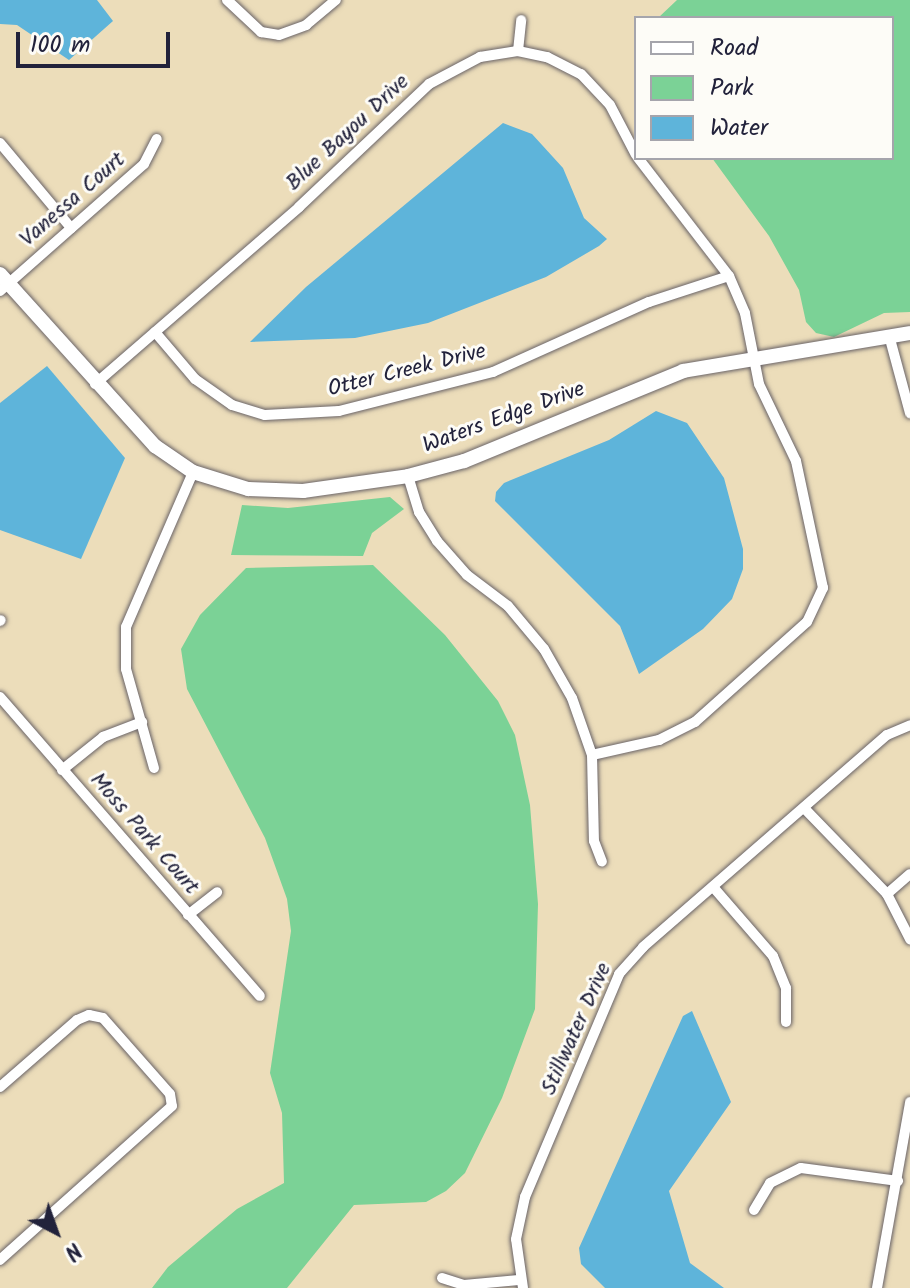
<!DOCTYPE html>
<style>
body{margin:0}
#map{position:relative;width:910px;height:1288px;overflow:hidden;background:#ecddba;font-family:Kalam,sans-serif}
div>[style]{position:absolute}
.green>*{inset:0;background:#7bd296}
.water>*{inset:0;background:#5eb4da}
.roads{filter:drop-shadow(0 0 2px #696367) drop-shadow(0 0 2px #696367)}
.street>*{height:10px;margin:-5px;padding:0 5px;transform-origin:5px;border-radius:5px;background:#fff}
.secondary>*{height:14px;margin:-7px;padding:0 7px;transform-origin:7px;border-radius:7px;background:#fff}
span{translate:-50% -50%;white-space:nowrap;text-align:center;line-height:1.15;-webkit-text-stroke:6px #fdfcf7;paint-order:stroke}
.street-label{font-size:22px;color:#22223b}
.legend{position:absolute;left:634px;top:16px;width:260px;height:144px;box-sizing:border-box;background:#fdfcf7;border:2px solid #a5a5ac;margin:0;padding:10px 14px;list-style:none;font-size:24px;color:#22223b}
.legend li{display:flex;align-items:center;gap:16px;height:40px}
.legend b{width:40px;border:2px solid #a5a5ac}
.north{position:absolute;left:16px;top:1192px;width:80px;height:80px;-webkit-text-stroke:6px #fdfcf7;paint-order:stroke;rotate:139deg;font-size:22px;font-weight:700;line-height:32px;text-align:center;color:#22223b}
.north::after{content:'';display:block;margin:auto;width:28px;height:36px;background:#22223b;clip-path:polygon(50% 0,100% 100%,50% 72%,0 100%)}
.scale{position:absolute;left:16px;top:32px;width:154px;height:36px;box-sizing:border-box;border:4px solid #22223b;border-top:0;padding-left:10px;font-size:24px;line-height:28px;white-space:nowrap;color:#22223b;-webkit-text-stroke:6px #fdfcf7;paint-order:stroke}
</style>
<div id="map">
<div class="green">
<div style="clip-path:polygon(677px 0,910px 0,910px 312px,884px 313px,834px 337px,816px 333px,806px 322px,799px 290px,769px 236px,712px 158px,892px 158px,892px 18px,658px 18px)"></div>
<div style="clip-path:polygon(390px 497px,404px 509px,372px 533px,363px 556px,231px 555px,242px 505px,288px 508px)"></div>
<div style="clip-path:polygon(373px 565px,445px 635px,498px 701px,515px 735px,530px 805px,538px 904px,535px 1009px,502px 1098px,465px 1173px,446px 1191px,426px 1202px,354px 1205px,287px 1288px,152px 1288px,168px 1267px,237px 1209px,284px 1183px,282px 1113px,270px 1073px,291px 931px,287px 899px,265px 838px,187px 689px,181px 649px,200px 615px,246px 568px)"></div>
</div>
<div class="water">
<div style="clip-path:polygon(0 0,97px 0,113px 21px,69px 60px,17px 25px,0 24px)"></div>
<div style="clip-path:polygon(503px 123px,532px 134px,563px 168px,584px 218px,607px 239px,599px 246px,546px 277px,428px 323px,355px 338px,250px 342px,306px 287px)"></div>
<div style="clip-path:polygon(47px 366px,125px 458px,81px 559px,0 530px,0 403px)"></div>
<div style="clip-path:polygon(656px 411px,687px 423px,724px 478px,743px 549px,743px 569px,732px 599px,703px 629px,639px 674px,620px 626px,495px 501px,496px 492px,504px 483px,609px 440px)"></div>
<div style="clip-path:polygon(692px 1011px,731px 1102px,669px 1191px,690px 1263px,724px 1288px,605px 1288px,581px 1264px,579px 1248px,683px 1016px)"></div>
</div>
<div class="roads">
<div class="street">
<div style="left:227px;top:0;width:47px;rotate:43.3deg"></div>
<div style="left:261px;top:32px;width:18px;rotate:9deg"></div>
<div style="left:279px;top:35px;width:29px;rotate:-20deg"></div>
<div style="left:306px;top:25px;width:39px;rotate:-40deg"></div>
<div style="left:518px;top:51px;width:31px;rotate:-84deg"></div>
<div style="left:0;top:143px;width:111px;rotate:50.1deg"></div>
<div style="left:0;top:291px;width:192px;rotate:-41.4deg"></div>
<div style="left:144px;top:164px;width:28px;rotate:-63deg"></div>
<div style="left:155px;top:332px;width:62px;rotate:49.6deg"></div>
<div style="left:195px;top:379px;width:45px;rotate:35.1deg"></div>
<div style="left:232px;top:405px;width:34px;rotate:17deg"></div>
<div style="left:265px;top:415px;width:74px;rotate:-3.1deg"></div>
<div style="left:339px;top:411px;width:159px;rotate:-14.2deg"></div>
<div style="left:493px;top:372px;width:171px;rotate:-24.2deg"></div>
<div style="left:649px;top:302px;width:84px;rotate:-18deg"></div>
<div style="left:890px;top:339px;width:77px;rotate:74.9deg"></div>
<div style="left:95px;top:384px;width:270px;rotate:-40.9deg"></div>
<div style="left:299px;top:207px;width:179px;rotate:-43.4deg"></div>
<div style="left:429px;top:84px;width:58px;rotate:-27.9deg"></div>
<div style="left:480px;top:57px;width:38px;rotate:-9deg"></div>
<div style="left:518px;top:51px;width:30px;rotate:12deg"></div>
<div style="left:547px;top:57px;width:38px;rotate:27deg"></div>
<div style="left:581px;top:74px;width:42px;rotate:46.9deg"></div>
<div style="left:610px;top:105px;width:56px;rotate:62.5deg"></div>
<div style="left:408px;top:476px;width:38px;rotate:73deg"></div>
<div style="left:419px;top:512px;width:34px;rotate:58deg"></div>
<div style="left:437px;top:541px;width:45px;rotate:48.6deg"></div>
<div style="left:467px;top:575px;width:51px;rotate:37.1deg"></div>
<div style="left:508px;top:606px;width:56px;rotate:50.1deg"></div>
<div style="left:544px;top:649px;width:56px;rotate:60.3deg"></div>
<div style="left:572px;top:698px;width:60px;rotate:70.7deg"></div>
<div style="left:592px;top:755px;width:86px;rotate:88.7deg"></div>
<div style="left:594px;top:841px;width:22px;rotate:69deg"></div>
<div style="left:0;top:621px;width:1px;rotate:-45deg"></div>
<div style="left:0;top:697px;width:396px;rotate:49deg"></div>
<div style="left:592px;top:755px;width:69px;rotate:-12.6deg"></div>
<div style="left:659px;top:740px;width:40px;rotate:-26.6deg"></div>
<div style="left:695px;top:722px;width:150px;rotate:-41.8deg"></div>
<div style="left:807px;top:622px;width:38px;rotate:-65deg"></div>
<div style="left:823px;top:588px;width:130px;rotate:-102deg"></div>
<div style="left:796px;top:461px;width:85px;rotate:-115.7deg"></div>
<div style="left:759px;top:384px;width:72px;rotate:-101.2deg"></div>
<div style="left:745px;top:313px;width:40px;rotate:-113.4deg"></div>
<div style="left:729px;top:276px;width:149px;rotate:-127.6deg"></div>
<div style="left:154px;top:768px;width:103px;rotate:-105.8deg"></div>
<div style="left:126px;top:669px;width:42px;rotate:-90deg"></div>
<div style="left:126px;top:627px;width:169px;rotate:-66.6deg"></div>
<div style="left:62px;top:770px;width:53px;rotate:-38.8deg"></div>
<div style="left:103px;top:737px;width:42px;rotate:-21deg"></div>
<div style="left:804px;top:808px;width:120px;rotate:46deg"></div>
<div style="left:887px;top:894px;width:51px;rotate:62.9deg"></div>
<div style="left:714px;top:888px;width:90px;rotate:49.1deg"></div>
<div style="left:773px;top:956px;width:35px;rotate:68deg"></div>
<div style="left:786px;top:988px;width:34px;rotate:90deg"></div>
<div style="left:887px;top:894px;width:30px;rotate:-41deg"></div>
<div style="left:188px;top:915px;width:37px;rotate:-38deg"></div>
<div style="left:0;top:1087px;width:102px;rotate:-41deg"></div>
<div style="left:77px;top:1020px;width:13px;rotate:-23deg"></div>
<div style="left:89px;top:1015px;width:14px;rotate:12deg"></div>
<div style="left:103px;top:1018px;width:101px;rotate:48.6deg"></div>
<div style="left:170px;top:1094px;width:12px;rotate:81deg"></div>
<div style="left:172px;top:1106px;width:231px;rotate:138.2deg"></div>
<div style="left:754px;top:1210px;width:31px;rotate:-59deg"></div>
<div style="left:770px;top:1183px;width:34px;rotate:-26deg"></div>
<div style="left:801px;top:1168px;width:98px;rotate:7.6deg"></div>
<div style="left:442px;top:1278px;width:23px;rotate:18deg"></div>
<div style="left:464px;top:1285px;width:55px;rotate:-5.2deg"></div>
<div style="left:523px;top:1288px;width:49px;rotate:-98.1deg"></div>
<div style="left:516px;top:1239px;width:43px;rotate:-77.9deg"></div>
<div style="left:525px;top:1197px;width:242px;rotate:-67.1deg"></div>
<div style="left:619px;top:974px;width:36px;rotate:-48deg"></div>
<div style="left:643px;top:947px;width:323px;rotate:-41deg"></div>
<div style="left:887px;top:735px;width:25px;rotate:-23deg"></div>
<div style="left:877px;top:1288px;width:189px;rotate:-79.9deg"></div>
</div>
<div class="secondary">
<div style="left:0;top:274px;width:232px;rotate:48deg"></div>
<div style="left:155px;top:446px;width:46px;rotate:34.4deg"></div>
<div style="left:193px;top:472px;width:58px;rotate:17.2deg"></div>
<div style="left:248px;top:489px;width:55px;rotate:2.1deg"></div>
<div style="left:303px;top:491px;width:106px;rotate:-8.1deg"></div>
<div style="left:408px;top:476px;width:58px;rotate:-15deg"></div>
<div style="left:464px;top:461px;width:237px;rotate:-22.3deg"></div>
<div style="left:683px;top:371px;width:230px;rotate:-9.5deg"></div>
</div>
</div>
<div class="street-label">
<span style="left:348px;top:133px;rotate:-43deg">Blue Bayou Drive</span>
<span style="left:73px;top:200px;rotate:-41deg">Vanessa Court</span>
<span style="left:407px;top:371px;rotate:-14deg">Otter Creek Drive</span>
<span style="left:504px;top:418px;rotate:-20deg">Waters Edge Drive</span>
<span style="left:144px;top:834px;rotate:49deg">Moss Park Court</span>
<span style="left:577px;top:1029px;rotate:-66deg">Stillwater Drive</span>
</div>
<ul class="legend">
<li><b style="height:10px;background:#fff"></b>Road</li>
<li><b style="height:22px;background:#7bd296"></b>Park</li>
<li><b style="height:22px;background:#5eb4da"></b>Water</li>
</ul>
<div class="north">N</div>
<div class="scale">100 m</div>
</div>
